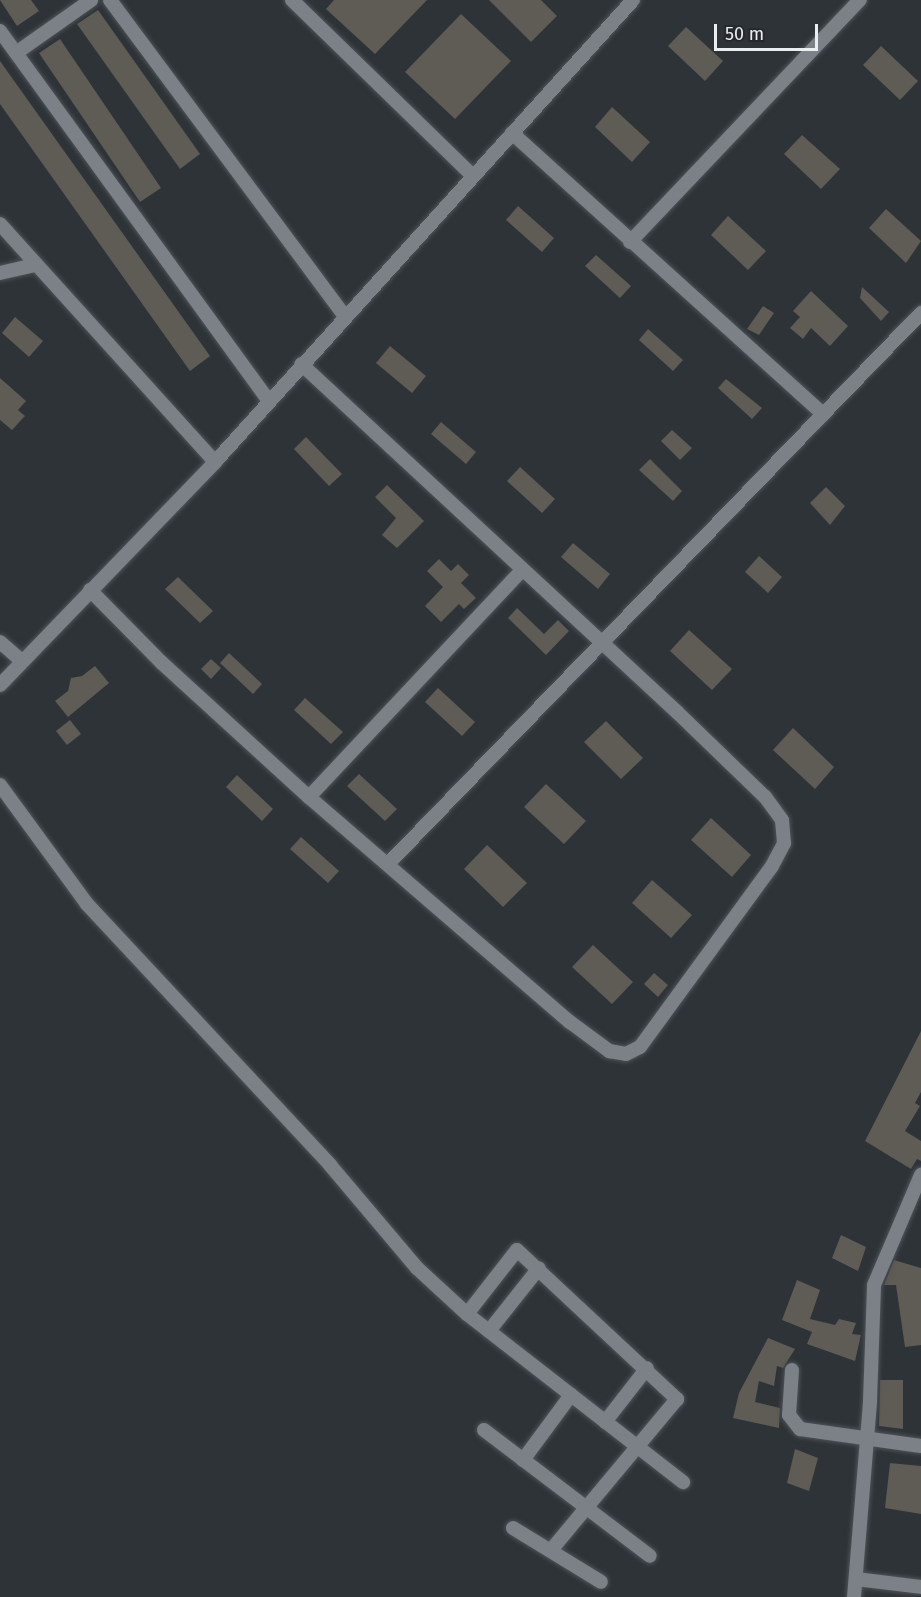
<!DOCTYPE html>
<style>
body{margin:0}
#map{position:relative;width:921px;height:1597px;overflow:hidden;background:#2e3338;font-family:"Fira Sans",sans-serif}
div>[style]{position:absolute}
.building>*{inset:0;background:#5f5b55}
.roads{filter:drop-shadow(0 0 2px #4d5256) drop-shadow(0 0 2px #4d5256)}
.minor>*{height:14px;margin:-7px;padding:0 7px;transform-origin:7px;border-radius:7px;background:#7b8187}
span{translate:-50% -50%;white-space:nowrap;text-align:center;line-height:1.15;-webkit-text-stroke:4.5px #24292e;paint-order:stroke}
.scale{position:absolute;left:714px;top:24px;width:104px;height:27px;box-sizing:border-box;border:3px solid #ebeef1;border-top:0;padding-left:8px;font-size:18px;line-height:21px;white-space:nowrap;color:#ebeef1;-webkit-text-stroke:4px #24292e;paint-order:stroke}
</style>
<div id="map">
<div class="building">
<div style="clip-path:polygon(0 0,31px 0,39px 11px,17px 26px)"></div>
<div style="clip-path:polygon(334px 0,427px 0,375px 54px,326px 9px)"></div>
<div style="clip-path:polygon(489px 0,541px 0,557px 16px,531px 42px)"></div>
<div style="clip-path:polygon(98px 10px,200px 154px,180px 169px,77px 24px)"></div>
<div style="clip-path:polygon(461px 14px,511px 61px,455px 119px,405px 72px)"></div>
<div style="clip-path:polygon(686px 27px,723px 61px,705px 81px,668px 46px)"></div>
<div style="clip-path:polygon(60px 39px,161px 188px,140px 202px,39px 53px)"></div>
<div style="clip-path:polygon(881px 46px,918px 81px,900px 100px,863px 65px)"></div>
<div style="clip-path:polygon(0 61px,210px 356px,190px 371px,0 104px)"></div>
<div style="clip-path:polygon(612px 107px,650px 142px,632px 162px,595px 127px)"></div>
<div style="clip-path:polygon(802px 135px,840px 169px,821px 189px,784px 154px)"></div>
<div style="clip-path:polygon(518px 206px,554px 238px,542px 252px,506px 220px)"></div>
<div style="clip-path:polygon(886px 209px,921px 241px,906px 263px,869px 228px)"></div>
<div style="clip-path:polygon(728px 216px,766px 251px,748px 270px,711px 235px)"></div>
<div style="clip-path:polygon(596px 255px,631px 286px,620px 298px,585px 266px)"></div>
<div style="clip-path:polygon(862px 287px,889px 312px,881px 321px,860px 298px)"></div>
<div style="clip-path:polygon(811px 291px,848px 326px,830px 346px,811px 328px,803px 339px,790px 328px,800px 317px,793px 311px)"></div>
<div style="clip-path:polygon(763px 306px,774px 313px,759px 335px,747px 329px)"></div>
<div style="clip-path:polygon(15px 317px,43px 341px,29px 357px,2px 333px)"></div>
<div style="clip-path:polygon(648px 329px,683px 360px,673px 371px,639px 340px)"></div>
<div style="clip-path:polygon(390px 346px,426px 376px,412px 393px,376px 363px)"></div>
<div style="clip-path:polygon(0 378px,26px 401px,18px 410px,25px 416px,12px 430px,0 420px)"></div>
<div style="clip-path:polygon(726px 379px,762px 408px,752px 419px,718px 388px)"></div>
<div style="clip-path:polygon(441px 422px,476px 452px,466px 464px,431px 434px)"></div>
<div style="clip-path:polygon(672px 430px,692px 448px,680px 460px,661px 441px)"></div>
<div style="clip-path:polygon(306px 437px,342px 474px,329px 486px,294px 449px)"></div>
<div style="clip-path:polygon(650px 459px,682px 491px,673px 501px,639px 470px)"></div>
<div style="clip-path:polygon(520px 467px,555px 499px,542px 513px,507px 481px)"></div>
<div style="clip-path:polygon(387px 485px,424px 521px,397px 548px,382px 535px,396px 518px,375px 497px)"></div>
<div style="clip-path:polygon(826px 487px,845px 506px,830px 525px,810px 503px)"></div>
<div style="clip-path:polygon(573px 543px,610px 574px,598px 589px,561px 557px)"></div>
<div style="clip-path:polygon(759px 556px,782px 577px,768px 593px,745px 572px)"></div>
<div style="clip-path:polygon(439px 559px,451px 571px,458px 564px,469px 575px,461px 583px,476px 598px,464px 609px,459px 604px,441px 622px,425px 606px,443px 587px,427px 571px)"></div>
<div style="clip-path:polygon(178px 577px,213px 611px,200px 623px,165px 589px)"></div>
<div style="clip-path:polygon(517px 608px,544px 634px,558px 620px,569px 631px,546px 655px,508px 618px)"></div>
<div style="clip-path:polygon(689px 630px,732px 669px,712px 690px,670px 651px)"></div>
<div style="clip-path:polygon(229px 653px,262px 684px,253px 694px,220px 663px)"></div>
<div style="clip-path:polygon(211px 659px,221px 668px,211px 679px,201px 669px)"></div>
<div style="clip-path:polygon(95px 666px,109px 683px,68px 717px,55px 701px,68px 691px,71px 678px,82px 676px)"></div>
<div style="clip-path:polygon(438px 688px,475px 722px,462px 736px,425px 702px)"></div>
<div style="clip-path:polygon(305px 698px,343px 732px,331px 744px,294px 710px)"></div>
<div style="clip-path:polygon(70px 720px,81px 734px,67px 745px,56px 731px)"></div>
<div style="clip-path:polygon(606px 721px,643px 758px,621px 779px,584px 742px)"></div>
<div style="clip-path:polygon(793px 728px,834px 767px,815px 789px,773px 750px)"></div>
<div style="clip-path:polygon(359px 774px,397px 809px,385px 821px,347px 786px)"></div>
<div style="clip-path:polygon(237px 775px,273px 809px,262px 821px,226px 787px)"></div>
<div style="clip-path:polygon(546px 784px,586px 821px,564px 844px,524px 807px)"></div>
<div style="clip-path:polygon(711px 818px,751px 855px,732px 877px,691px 840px)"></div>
<div style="clip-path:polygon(301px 837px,339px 871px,328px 883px,290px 849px)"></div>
<div style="clip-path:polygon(487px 845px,527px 883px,503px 907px,464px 869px)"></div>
<div style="clip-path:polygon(652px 880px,692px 915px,671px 938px,632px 903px)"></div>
<div style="clip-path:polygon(593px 945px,633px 982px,612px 1004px,572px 967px)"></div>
<div style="clip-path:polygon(654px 973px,668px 985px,658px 997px,644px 984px)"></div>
<div style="clip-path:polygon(921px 1031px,921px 1092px,915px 1103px,920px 1106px,905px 1131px,921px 1141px,921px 1161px,917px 1159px,911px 1169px,865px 1141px)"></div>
<div style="clip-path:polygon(841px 1235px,866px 1247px,858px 1271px,832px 1258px)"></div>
<div style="clip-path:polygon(894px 1260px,921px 1268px,921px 1345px,905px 1347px,896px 1285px,884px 1285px)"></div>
<div style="clip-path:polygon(797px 1280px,820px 1290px,810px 1319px,835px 1325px,839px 1319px,856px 1323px,852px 1334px,861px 1335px,855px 1361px,807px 1344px,812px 1332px,782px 1320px)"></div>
<div style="clip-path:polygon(768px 1338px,795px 1349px,783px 1368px,777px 1366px,774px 1386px,759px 1381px,755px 1402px,780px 1408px,779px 1428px,733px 1418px,739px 1393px)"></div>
<div style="clip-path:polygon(880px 1380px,903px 1380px,903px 1429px,879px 1426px)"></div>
<div style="clip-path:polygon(795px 1449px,818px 1458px,809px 1491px,787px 1483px)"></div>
<div style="clip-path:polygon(890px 1463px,921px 1466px,921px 1514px,885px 1508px)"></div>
</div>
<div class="roads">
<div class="minor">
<div style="left:110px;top:0;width:395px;rotate:53.4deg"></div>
<div style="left:292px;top:0;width:252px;rotate:44.2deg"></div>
<div style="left:0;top:31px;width:457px;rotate:54deg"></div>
<div style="left:16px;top:53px;width:92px;rotate:-35.2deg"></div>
<div style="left:512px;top:133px;width:418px;rotate:42.1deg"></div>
<div style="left:0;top:224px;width:321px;rotate:47.9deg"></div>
<div style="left:630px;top:242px;width:334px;rotate:-46.5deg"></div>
<div style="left:0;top:273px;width:36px;rotate:-13deg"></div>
<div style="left:90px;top:590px;width:103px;rotate:45.4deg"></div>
<div style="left:162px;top:663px;width:199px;rotate:42.4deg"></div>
<div style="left:309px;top:797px;width:345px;rotate:40.8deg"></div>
<div style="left:570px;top:1022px;width:49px;rotate:36.6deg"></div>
<div style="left:609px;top:1051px;width:17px;rotate:10deg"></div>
<div style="left:626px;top:1054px;width:16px;rotate:-27deg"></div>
<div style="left:640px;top:1047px;width:224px;rotate:-53.9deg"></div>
<div style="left:772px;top:866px;width:26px;rotate:-62deg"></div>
<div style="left:784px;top:843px;width:23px;rotate:-95deg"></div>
<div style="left:782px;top:820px;width:29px;rotate:-126deg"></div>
<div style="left:765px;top:797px;width:122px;rotate:-136deg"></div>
<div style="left:677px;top:712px;width:512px;rotate:-137.21deg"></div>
<div style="left:0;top:642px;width:29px;rotate:41deg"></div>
<div style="left:0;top:685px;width:310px;rotate:-46deg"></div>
<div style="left:215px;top:462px;width:623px;rotate:-47.86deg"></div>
<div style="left:0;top:785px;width:147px;rotate:53.8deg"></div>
<div style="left:87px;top:904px;width:357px;rotate:47deg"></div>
<div style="left:330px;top:1165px;width:135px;rotate:49.8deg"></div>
<div style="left:417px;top:1268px;width:68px;rotate:42.6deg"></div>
<div style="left:467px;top:1314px;width:274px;rotate:37.9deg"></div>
<div style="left:309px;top:797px;width:311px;rotate:-46.8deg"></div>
<div style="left:388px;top:864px;width:767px;rotate:-45.95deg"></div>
<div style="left:467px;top:1314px;width:81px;rotate:-52deg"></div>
<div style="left:517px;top:1250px;width:219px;rotate:43deg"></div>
<div style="left:677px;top:1399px;width:197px;rotate:129.8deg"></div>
<div style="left:489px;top:1331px;width:80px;rotate:-51.6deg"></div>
<div style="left:792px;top:1370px;width:45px;rotate:93.8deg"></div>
<div style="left:789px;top:1415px;width:18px;rotate:52deg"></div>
<div style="left:800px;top:1429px;width:122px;rotate:8deg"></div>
<div style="left:605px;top:1422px;width:68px;rotate:-52.1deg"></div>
<div style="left:484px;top:1430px;width:208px;rotate:37.2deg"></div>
<div style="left:523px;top:1460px;width:81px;rotate:-53.6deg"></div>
<div style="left:513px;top:1528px;width:103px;rotate:31.5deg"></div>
<div style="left:856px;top:1579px;width:65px;rotate:7deg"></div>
<div style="left:854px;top:1597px;width:197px;rotate:-85.3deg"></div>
<div style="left:870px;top:1401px;width:116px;rotate:-88deg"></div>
<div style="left:874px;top:1285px;width:120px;rotate:-66.9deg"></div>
</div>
</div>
<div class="scale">50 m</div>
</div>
